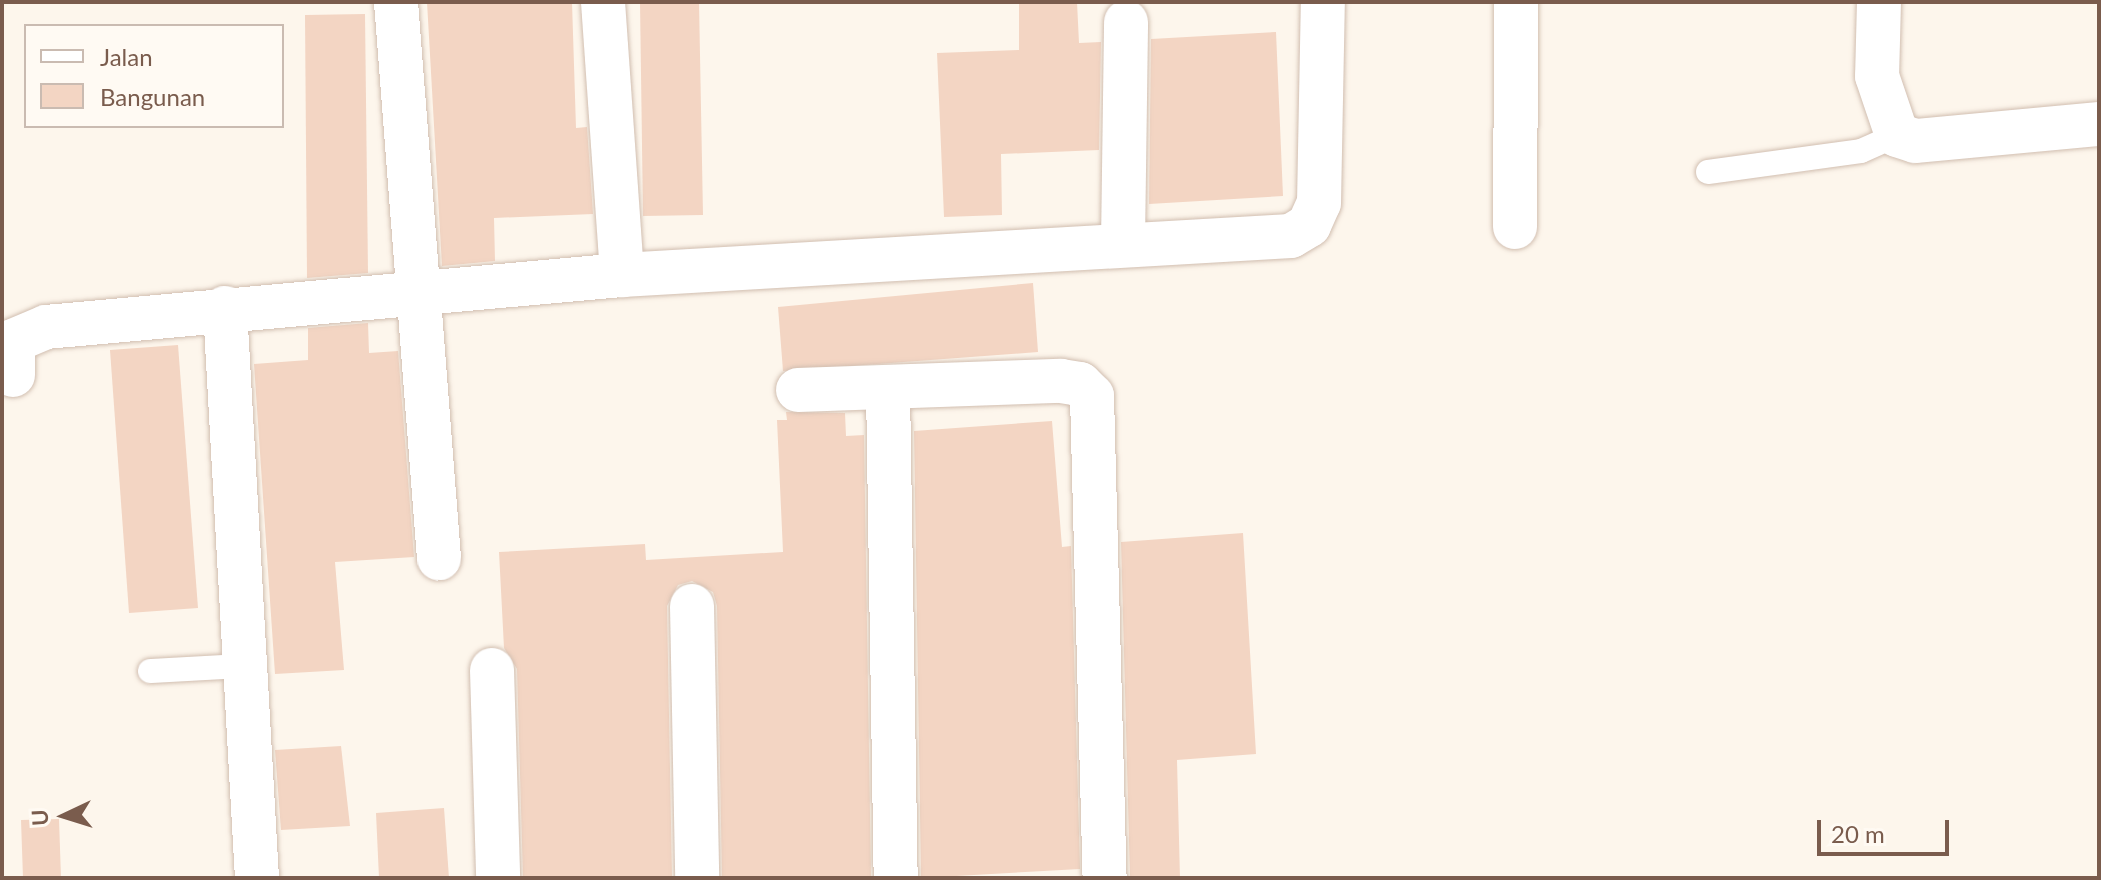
<!DOCTYPE html>
<style>
body{margin:0}
#map{position:relative;width:2101px;height:880px;overflow:hidden;background:#fdf6ec;font-family:Lato,sans-serif}
div>[style]{position:absolute}
.building>*{inset:0;background:#f3d5c3}
.roads{filter:drop-shadow(0 0 2px #d1beb0) drop-shadow(0 0 2px #d1beb0)}
.service>*{height:24px;margin:-12px;padding:0 12px;transform-origin:12px;border-radius:12px;background:#fff}
.minor>*{height:44px;margin:-22px;padding:0 22px;transform-origin:22px;border-radius:22px;background:#fff}
span{translate:-50% -50%;white-space:nowrap;text-align:center;line-height:1.15;-webkit-text-stroke:8px #fffaf3;paint-order:stroke}
.frame{position:absolute;inset:0;border:4px solid #7a5c4d;pointer-events:none}
.legend{position:absolute;left:24px;top:24px;width:260px;height:104px;box-sizing:border-box;background:#fffaf3;border:2px solid #cabbb1;margin:0;padding:10px 14px;list-style:none;font-size:24px;color:#7a5c4d}
.legend li{display:flex;align-items:center;gap:16px;height:40px}
.legend b{width:40px;border:2px solid #cabbb1}
.north{position:absolute;left:24px;top:776px;width:80px;height:80px;-webkit-text-stroke:6px #fffaf3;paint-order:stroke;rotate:266deg;font-size:22px;font-weight:700;line-height:32px;text-align:center;color:#7a5c4d}
.north::after{content:'';display:block;margin:auto;width:28px;height:36px;background:#7a5c4d;clip-path:polygon(50% 0,100% 100%,50% 72%,0 100%)}
.scale{position:absolute;left:1817px;top:820px;width:132px;height:36px;box-sizing:border-box;border:4px solid #7a5c4d;border-top:0;padding-left:10px;font-size:24px;line-height:28px;white-space:nowrap;color:#7a5c4d;-webkit-text-stroke:6px #fffaf3;paint-order:stroke}
</style>
<div id="map">
<div class="building">
<div style="clip-path:polygon(427px 2px,572px 2px,576px 128px,587px 127px,593px 214px,494px 218px,495px 261px,442px 266px)"></div>
<div style="clip-path:polygon(640px 2px,699px 2px,703px 215px,643px 216px)"></div>
<div style="clip-path:polygon(1019px 2px,1077px 2px,1079px 43px,1101px 42px,1099px 150px,1001px 154px,1002px 215px,944px 217px,937px 53px,1019px 50px)"></div>
<div style="clip-path:polygon(365px 14px,368px 273px,307px 278px,305px 15px)"></div>
<div style="clip-path:polygon(1276px 32px,1283px 196px,1149px 204px,1151px 39px)"></div>
<div style="clip-path:polygon(1033px 283px,1038px 352px,783px 371px,778px 307px)"></div>
<div style="clip-path:polygon(368px 323px,369px 353px,398px 351px,414px 557px,335px 562px,344px 670px,275px 674px,254px 364px,308px 360px,308px 328px)"></div>
<div style="clip-path:polygon(178px 345px,198px 608px,129px 613px,110px 350px)"></div>
<div style="clip-path:polygon(786px 412px,845px 413px,846px 436px,864px 435px,871px 878px,722px 878px,717px 606px,713px 592px,692px 581px,678px 585px,667px 606px,672px 878px,523px 878px,517px 669px,504px 648px,499px 552px,645px 544px,646px 560px,783px 552px,777px 420px,787px 420px)"></div>
<div style="clip-path:polygon(1052px 421px,1062px 547px,1071px 546px,1080px 869px,921px 878px,914px 431px)"></div>
<div style="clip-path:polygon(1243px 533px,1256px 754px,1177px 760px,1180px 878px,1130px 878px,1121px 542px)"></div>
<div style="clip-path:polygon(341px 746px,350px 826px,281px 830px,275px 750px)"></div>
<div style="clip-path:polygon(444px 808px,449px 878px,379px 878px,376px 813px)"></div>
<div style="clip-path:polygon(59px 819px,61px 878px,23px 878px,21px 820px)"></div>
</div>
<div class="roads">
<div class="service">
<div style="left:1708px;top:172px;width:154px;rotate:-7.8deg"></div>
<div style="left:1861px;top:151px;width:39px;rotate:-24deg"></div>
<div style="left:150px;top:671px;width:93px;rotate:-3.1deg"></div>
</div>
<div class="minor">
<div style="left:396px;top:2px;width:558px;rotate:85.58deg"></div>
<div style="left:603px;top:2px;width:274px;rotate:86deg"></div>
<div style="left:1879px;top:2px;width:74px;rotate:91.5deg"></div>
<div style="left:1877px;top:76px;width:62px;rotate:71.3deg"></div>
<div style="left:1897px;top:135px;width:19px;rotate:18deg"></div>
<div style="left:1915px;top:141px;width:185px;rotate:-5.3deg"></div>
<div style="left:1515px;top:227px;width:225px;rotate:-89.7deg"></div>
<div style="left:1123px;top:242px;width:220px;rotate:-89.2deg"></div>
<div style="left:225px;top:308px;width:571px;rotate:86.79deg"></div>
<div style="left:13px;top:375px;width:34px;rotate:-90deg"></div>
<div style="left:13px;top:341px;width:36px;rotate:-23deg"></div>
<div style="left:46px;top:327px;width:578px;rotate:-5.16deg"></div>
<div style="left:622px;top:275px;width:670px;rotate:-3.34deg"></div>
<div style="left:1291px;top:236px;width:21px;rotate:-31deg"></div>
<div style="left:1309px;top:225px;width:24px;rotate:-66deg"></div>
<div style="left:1319px;top:203px;width:201px;rotate:-88.9deg"></div>
<div style="left:888px;top:388px;width:490px;rotate:89.1deg"></div>
<div style="left:798px;top:390px;width:263px;rotate:-2deg"></div>
<div style="left:1061px;top:381px;width:19px;rotate:9deg"></div>
<div style="left:1080px;top:384px;width:17px;rotate:45deg"></div>
<div style="left:1092px;top:396px;width:482px;rotate:88.5deg"></div>
<div style="left:692px;top:606px;width:272px;rotate:88.9deg"></div>
<div style="left:492px;top:670px;width:208px;rotate:88.3deg"></div>
</div>
</div>
<div class="frame"></div>
<ul class="legend">
<li><b style="height:10px;background:#fff"></b>Jalan</li>
<li><b style="height:22px;background:#f3d5c3"></b>Bangunan</li>
</ul>
<div class="north">U</div>
<div class="scale">20 m</div>
</div>
